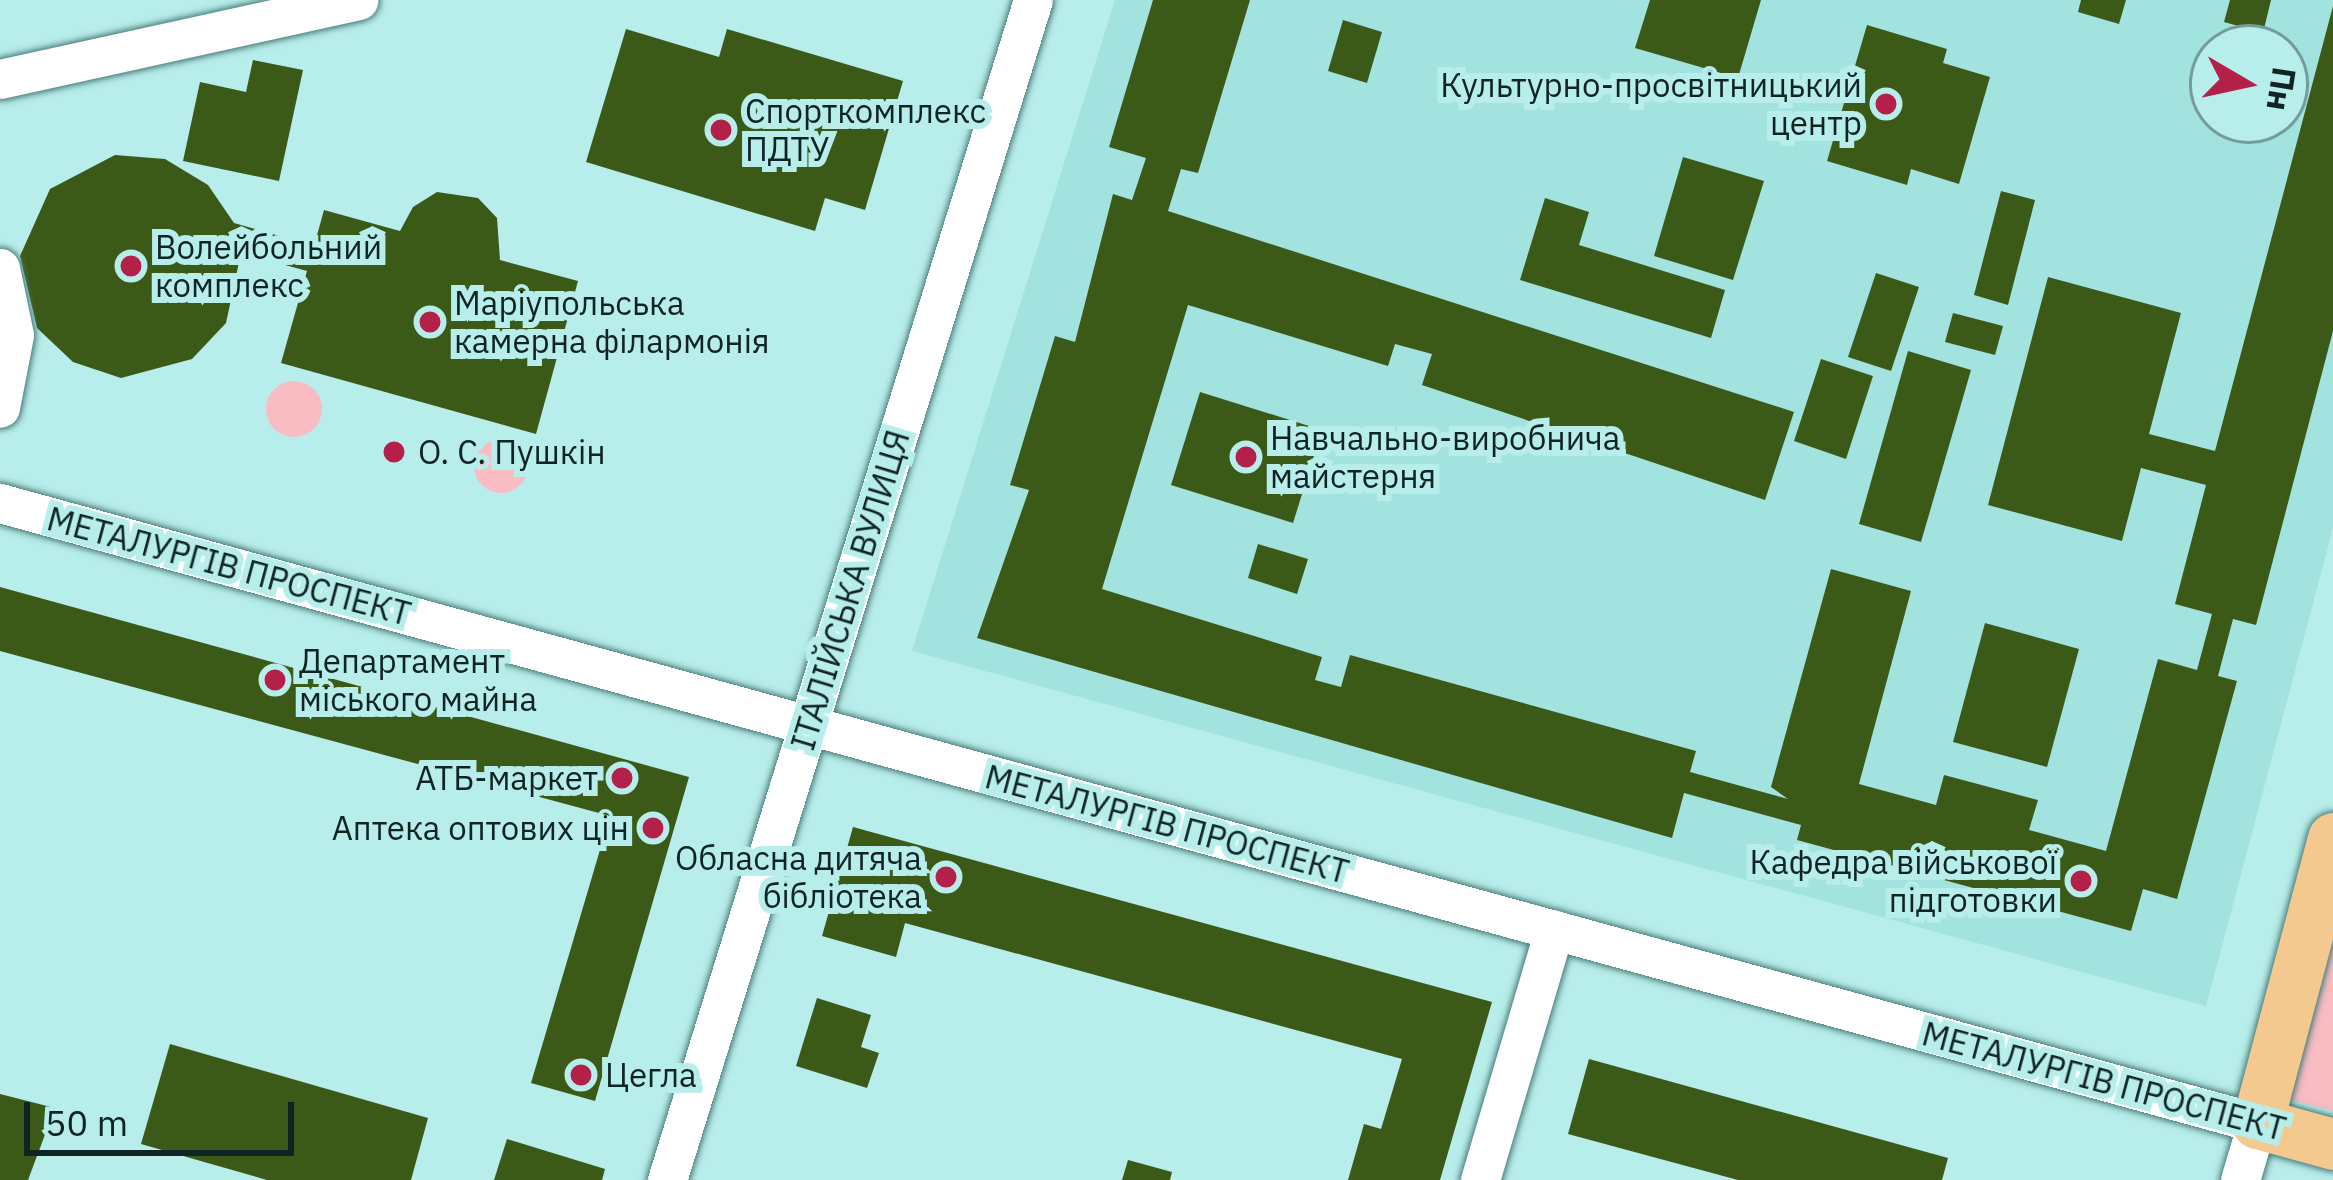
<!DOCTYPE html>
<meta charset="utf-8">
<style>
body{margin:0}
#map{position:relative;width:2333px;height:1180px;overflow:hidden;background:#b7edea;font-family:"IBM Plex Sans",sans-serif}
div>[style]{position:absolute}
.built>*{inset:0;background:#a2e2df}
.green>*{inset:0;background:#f9bcc3}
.round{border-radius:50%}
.building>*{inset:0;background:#3b5a18}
.roads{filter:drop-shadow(0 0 3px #4a7d7b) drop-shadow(0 0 3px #4a7d7b)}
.minor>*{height:39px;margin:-19.5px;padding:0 19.5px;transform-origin:19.5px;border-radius:19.5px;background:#fff}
.major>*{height:51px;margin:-25.5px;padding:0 25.5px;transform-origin:25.5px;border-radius:25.5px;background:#f4c98f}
.dots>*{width:33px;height:33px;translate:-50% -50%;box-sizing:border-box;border:6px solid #b7edea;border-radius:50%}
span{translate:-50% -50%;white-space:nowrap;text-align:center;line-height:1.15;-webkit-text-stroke:12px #b7edea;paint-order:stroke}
.poi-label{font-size:33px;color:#0f2423}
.right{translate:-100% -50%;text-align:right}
.left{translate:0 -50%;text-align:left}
.street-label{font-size:33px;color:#0f2423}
.north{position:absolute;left:2189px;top:24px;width:120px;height:120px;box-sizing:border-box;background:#b7edea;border:3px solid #749d9a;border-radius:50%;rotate:99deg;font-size:33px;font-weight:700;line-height:48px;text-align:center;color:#0f2423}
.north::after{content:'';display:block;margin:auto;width:42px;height:54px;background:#b32149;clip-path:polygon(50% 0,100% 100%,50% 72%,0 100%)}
.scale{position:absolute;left:24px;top:1102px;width:270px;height:54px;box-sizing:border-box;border:6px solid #0f2423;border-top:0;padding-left:15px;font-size:36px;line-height:42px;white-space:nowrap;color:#0f2423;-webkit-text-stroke:9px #b7edea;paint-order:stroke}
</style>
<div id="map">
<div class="built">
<div style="clip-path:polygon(evenodd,1115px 0,2333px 0,2333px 528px,2206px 1006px,912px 651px,1115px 0,2213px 48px,2285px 48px,2285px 120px,2213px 120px,2213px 48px)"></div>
</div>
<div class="green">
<div class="round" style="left:266px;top:381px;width:56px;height:56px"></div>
<div class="round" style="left:474px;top:439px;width:54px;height:54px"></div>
<div style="clip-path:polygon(2333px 942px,2333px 1111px,2291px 1100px)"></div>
</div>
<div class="building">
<div style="clip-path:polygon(1153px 0,1250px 0,1198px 173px,1181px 169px,1168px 211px,1794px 412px,1765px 500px,1422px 385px,1432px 354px,1395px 344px,1388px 366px,1188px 305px,1102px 589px,1322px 657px,1315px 680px,1341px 687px,1350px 655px,1696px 751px,1690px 772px,1788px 799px,1771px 787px,1831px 569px,1911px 591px,1859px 784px,1936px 805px,1944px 775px,2038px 800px,2029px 830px,2106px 851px,2158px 659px,2197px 670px,2212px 614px,2175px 604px,2206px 485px,2141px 468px,2122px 541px,1988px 505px,2048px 277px,2181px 313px,2149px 434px,2215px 451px,2333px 6px,2333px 331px,2256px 625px,2233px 619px,2218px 676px,2237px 681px,2177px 899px,2143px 889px,2131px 931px,1797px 840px,1801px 825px,1684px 793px,1672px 838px,977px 638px,1029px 490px,1010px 485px,1055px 336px,1075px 342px,1113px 194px,1132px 200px,1146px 158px,1109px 147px)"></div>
<div style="clip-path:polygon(1650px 0,1761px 0,1738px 78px,1635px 48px)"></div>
<div style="clip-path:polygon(2081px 0,2126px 0,2119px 24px,2078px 12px)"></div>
<div style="clip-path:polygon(2230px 0,2271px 0,2263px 33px,2224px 22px)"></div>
<div style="clip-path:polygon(1343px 20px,1382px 32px,1367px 83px,1328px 71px)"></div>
<div style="clip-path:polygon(1867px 25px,1947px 49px,1943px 63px,1990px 77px,1959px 184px,1911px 169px,1907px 185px,1827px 161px)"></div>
<div style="clip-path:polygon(626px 29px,719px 57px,727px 29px,903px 81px,865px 210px,825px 198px,815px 231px,586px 162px)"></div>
<div style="clip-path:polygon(253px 60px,303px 70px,279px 181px,183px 161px,200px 82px,246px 92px)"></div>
<div style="clip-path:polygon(115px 155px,165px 159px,208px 185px,234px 223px,314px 246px,324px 210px,400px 231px,413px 207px,437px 192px,478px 198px,497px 218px,500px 260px,578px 281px,536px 434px,281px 363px,307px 271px,241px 253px,226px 323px,192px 359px,121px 378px,73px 362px,37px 328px,20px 256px,50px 189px)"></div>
<div style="clip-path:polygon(1683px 157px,1764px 181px,1733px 280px,1654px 256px)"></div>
<div style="clip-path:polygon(2001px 191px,2035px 200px,2008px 305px,1974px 295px)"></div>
<div style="clip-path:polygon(1545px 198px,1589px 212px,1579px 245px,1725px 290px,1711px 338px,1520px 280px)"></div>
<div style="clip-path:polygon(1876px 273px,1919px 287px,1891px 371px,1848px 357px)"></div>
<div style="clip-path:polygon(1953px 313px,2003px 326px,1995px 355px,1945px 342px)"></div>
<div style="clip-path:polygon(1908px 351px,1971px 370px,1921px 542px,1859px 524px)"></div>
<div style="clip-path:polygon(1821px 359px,1873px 376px,1846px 459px,1794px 441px)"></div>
<div style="clip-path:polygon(1200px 392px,1322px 430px,1293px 523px,1171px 485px)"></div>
<div style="clip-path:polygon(1258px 544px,1308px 559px,1297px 594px,1248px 578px)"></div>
<div style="clip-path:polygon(0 587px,689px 777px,595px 1101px,531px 1083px,610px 816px,0 651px)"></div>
<div style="clip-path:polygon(1985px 623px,2079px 649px,2047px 767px,1953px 742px)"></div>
<div style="clip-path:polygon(853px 827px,1492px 1002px,1440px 1180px,1348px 1180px,1364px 1124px,1381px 1129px,1402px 1059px,905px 923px,896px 957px,822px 936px)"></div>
<div style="clip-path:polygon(817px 998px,871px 1015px,861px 1047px,879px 1053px,867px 1088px,796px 1066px)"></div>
<div style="clip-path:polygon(170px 1044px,428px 1118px,411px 1180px,267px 1180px,141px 1144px)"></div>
<div style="clip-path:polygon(1589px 1059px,1948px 1158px,1942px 1180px,1738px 1180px,1568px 1134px)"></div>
<div style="clip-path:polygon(0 1094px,55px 1108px,28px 1180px,0 1180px)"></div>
<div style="clip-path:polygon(507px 1139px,605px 1169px,602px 1180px,494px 1180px)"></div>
<div style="clip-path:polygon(1128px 1160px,1172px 1172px,1170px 1180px,1122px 1180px)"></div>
</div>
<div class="roads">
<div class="minor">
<div style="left:0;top:79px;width:367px;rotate:-12.4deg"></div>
<div style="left:0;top:268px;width:68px;rotate:78.2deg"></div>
<div style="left:14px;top:335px;width:74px;rotate:100.9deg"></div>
<div style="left:0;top:503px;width:2341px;rotate:15.36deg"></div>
<div style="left:2257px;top:1123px;width:59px;rotate:106.6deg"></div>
<div style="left:667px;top:1180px;width:1235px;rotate:-72.77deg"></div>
<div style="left:1480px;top:1180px;width:261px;rotate:-73.5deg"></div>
</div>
<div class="major">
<div style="left:2333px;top:838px;width:295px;rotate:104.9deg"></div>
<div style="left:2257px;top:1123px;width:79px;rotate:15.4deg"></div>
</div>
</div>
<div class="dots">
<div style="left:1886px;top:104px;background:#b32149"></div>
<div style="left:721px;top:130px;background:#b32149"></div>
<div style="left:131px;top:266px;background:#b32149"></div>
<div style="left:430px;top:322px;background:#b32149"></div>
<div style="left:394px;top:452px;background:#b32149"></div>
<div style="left:1246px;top:457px;background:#b32149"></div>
<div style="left:275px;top:680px;background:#b32149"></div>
<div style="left:622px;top:778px;background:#b32149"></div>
<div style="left:653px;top:828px;background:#b32149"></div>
<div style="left:946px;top:877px;background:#b32149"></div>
<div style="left:2081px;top:881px;background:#b32149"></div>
<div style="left:581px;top:1075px;background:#b32149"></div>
</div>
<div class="poi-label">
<span class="right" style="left:1862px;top:104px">Культурно-просвітницький<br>центр</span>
<span class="left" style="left:745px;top:130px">Спорткомплекс<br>ПДТУ</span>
<span class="left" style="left:155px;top:266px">Волейбольний<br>комплекс</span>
<span class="left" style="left:454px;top:322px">Маріупольська<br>камерна філармонія</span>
<span class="left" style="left:1270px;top:457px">Навчально-виробнича<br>майстерня</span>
<span class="left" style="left:418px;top:452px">О. С. Пушкін</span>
<span class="left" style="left:299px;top:680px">Департамент<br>міського майна</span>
<span class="right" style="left:598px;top:778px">АТБ-маркет</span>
<span class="right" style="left:629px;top:828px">Аптека оптових цін</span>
<span class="right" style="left:922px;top:877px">Обласна дитяча<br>бібліотека</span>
<span class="right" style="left:2057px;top:881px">Кафедра військової<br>підготовки</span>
<span class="left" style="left:605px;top:1075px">Цегла</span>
</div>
<div class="street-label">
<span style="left:229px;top:566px;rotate:15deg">МЕТАЛУРГІВ ПРОСПЕКТ</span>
<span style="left:850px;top:590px;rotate:-73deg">ІТАЛІЙСЬКА ВУЛИЦЯ</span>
<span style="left:1167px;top:824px;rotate:15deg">МЕТАЛУРГІВ ПРОСПЕКТ</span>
<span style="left:2104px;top:1081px;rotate:15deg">МЕТАЛУРГІВ ПРОСПЕКТ</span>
</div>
<div class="north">Пн</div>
<div class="scale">50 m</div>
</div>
